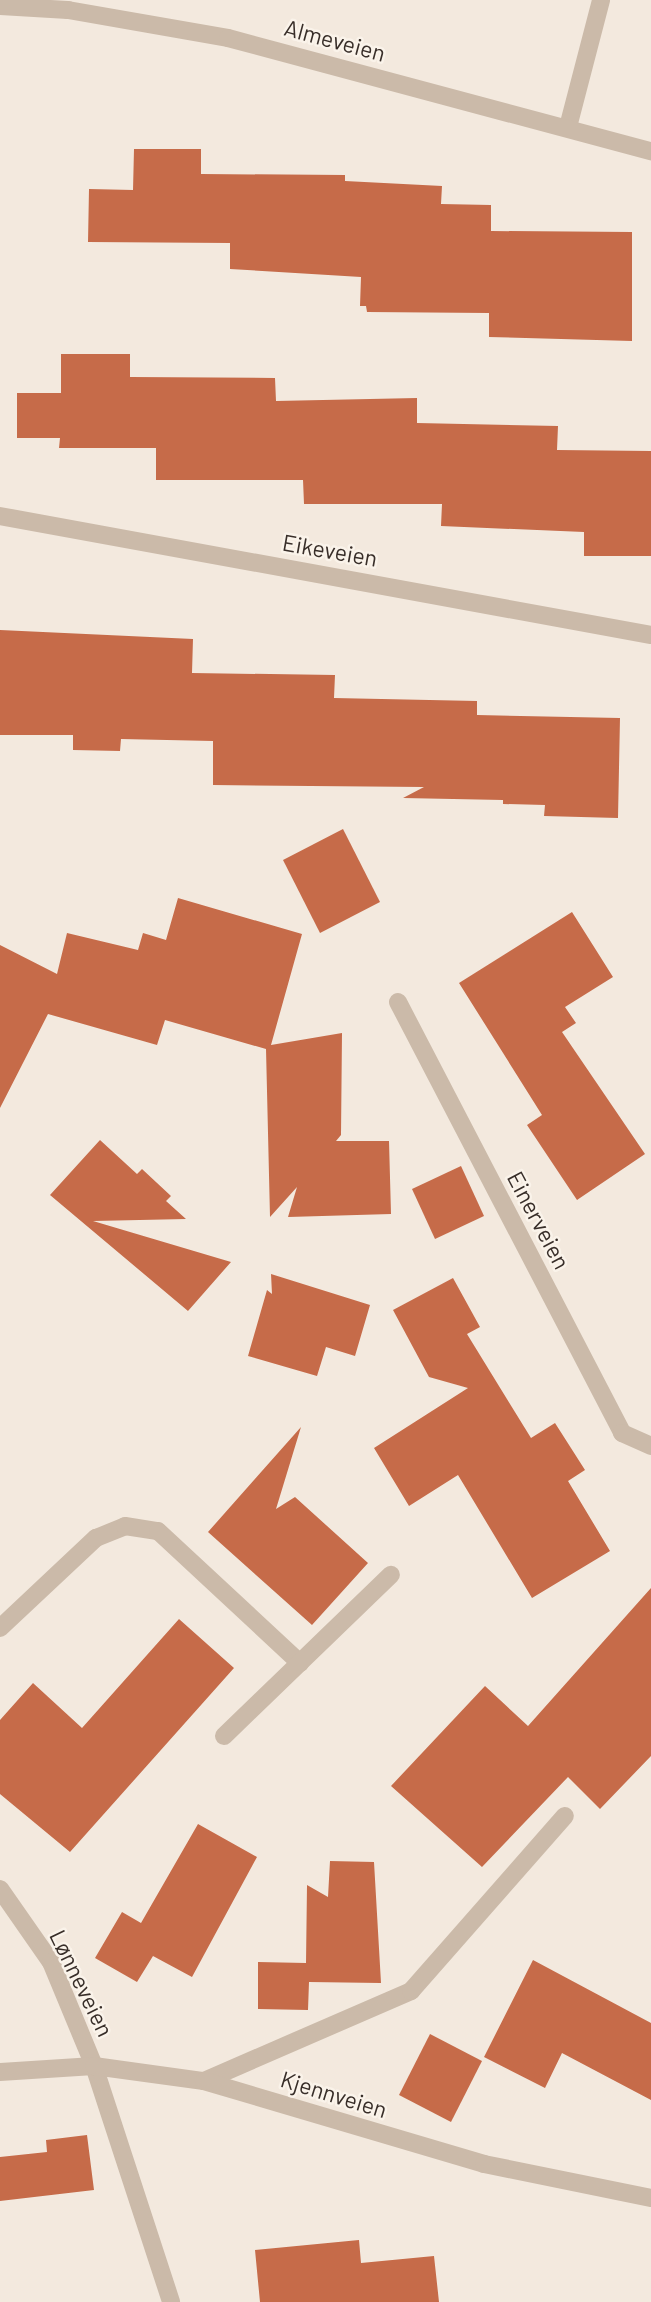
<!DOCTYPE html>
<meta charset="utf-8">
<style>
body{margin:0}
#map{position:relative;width:651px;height:2302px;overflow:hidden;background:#f3e9de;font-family:Barlow,sans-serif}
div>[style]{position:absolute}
.building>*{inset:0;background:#c66b49}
.lane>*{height:18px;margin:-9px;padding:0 9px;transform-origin:9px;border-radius:9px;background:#cbbaa9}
.street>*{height:18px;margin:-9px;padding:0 9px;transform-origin:9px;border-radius:9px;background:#cbbaa9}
span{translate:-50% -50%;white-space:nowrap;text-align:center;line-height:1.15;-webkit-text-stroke:5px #faf3ea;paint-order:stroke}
.street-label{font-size:23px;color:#382e29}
</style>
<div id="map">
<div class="building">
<div style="clip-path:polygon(134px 149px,201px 149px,201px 174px,345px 175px,345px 181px,442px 186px,441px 204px,491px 205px,491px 231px,632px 232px,632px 341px,489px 337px,489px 313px,367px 312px,366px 306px,360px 306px,361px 277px,230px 269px,230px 243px,88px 242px,89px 189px,133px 190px)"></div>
<div style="clip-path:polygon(61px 354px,130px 354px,130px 377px,275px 378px,276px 401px,417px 398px,417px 423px,558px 426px,557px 450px,651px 451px,651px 556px,584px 556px,584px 532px,441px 526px,442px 504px,304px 504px,303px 480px,156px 480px,156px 448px,59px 448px,60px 438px,17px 438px,17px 393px,61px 393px)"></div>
<div style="clip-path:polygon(0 630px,193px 639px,192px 673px,335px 675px,334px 698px,477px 701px,477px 715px,620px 718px,618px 818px,544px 816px,545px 805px,503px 804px,503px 800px,403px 798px,424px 787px,213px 785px,213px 741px,121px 739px,120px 751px,73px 750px,73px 735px,0 735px)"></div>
<div style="clip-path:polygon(343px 829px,380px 902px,320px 933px,283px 860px)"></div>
<div style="clip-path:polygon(178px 898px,302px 934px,271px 1045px,342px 1033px,341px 1135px,336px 1141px,389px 1141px,391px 1214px,288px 1217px,297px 1187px,270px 1217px,266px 1049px,165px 1020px,157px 1045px,48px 1014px,0 1108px,0 945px,57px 974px,67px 933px,138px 950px,143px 933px,166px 940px)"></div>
<div style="clip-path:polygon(572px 912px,613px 977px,565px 1007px,576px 1023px,562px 1032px,645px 1154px,577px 1200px,527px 1125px,542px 1115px,459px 983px)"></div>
<div style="clip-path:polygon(100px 1140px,137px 1174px,142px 1169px,171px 1196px,166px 1201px,186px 1219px,93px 1221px,231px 1262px,188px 1311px,50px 1195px)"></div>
<div style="clip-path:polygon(461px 1166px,484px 1216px,435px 1239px,412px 1189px)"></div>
<div style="clip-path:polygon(271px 1274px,370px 1305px,355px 1356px,326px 1347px,317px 1376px,248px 1356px,267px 1290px,272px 1294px)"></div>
<div style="clip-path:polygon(453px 1278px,480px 1327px,467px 1334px,531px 1438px,555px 1423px,585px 1470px,568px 1481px,610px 1551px,532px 1598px,458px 1475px,409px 1506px,374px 1448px,468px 1388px,429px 1377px,393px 1310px)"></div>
<div style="clip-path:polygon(301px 1427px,276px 1509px,295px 1497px,368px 1563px,312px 1625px,208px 1532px)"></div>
<div style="clip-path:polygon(651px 1588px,651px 1756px,600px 1809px,568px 1777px,482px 1867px,391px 1786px,485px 1686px,528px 1726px)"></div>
<div style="clip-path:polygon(179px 1619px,234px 1668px,70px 1852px,0 1794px,0 1720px,33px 1683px,82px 1728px)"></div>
<div style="clip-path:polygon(198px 1824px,257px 1857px,192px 1977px,153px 1956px,137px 1982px,95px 1958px,122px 1912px,141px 1923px)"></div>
<div style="clip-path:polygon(330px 1861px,374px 1862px,381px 1983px,309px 1982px,308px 2010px,258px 2009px,258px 1962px,306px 1963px,307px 1885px,328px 1897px)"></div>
<div style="clip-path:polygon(533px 1960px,651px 2023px,651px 2100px,562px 2053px,545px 2088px,484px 2057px)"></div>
<div style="clip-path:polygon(430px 2034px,482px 2061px,451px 2122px,399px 2095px)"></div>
<div style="clip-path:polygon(87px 2135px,94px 2190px,0 2201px,0 2157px,47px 2152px,46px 2140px)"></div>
<div style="clip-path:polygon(359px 2240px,361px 2263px,434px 2256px,439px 2302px,260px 2302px,255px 2250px)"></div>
</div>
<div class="lane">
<div style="left:568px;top:127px;width:131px;rotate:-75.4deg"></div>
<div style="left:0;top:1628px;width:132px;rotate:-43.2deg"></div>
<div style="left:96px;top:1538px;width:31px;rotate:-22deg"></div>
<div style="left:125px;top:1526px;width:33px;rotate:9deg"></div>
<div style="left:158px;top:1531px;width:194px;rotate:42.9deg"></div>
<div style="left:224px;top:1736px;width:232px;rotate:-44deg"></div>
<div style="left:94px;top:2066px;width:248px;rotate:71.9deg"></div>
<div style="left:204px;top:2081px;width:226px;rotate:-23.5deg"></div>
<div style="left:411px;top:1991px;width:233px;rotate:-48.7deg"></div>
</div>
<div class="street">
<div style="left:0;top:6px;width:68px;rotate:3.4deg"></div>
<div style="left:68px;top:10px;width:162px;rotate:9.9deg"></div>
<div style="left:228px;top:38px;width:438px;rotate:15deg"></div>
<div style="left:0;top:516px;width:662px;rotate:10.36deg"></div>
<div style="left:398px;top:1002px;width:486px;rotate:62.5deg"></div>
<div style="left:622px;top:1433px;width:32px;rotate:24deg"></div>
<div style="left:0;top:1889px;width:89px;rotate:55.1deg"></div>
<div style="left:51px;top:1962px;width:113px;rotate:67.5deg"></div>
<div style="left:0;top:2072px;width:94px;rotate:-3.7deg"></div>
<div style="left:94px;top:2066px;width:111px;rotate:7.8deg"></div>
<div style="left:204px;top:2081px;width:292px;rotate:16.5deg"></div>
<div style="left:484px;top:2164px;width:170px;rotate:11.5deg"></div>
</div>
<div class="street-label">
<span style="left:335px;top:40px;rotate:15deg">Almeveien</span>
<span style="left:330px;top:550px;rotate:10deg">Eikeveien</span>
<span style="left:539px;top:1220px;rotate:62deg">Einerveien</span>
<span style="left:82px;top:1983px;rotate:64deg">Lønneveien</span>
<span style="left:334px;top:2094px;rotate:17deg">Kjennveien</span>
</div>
</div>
